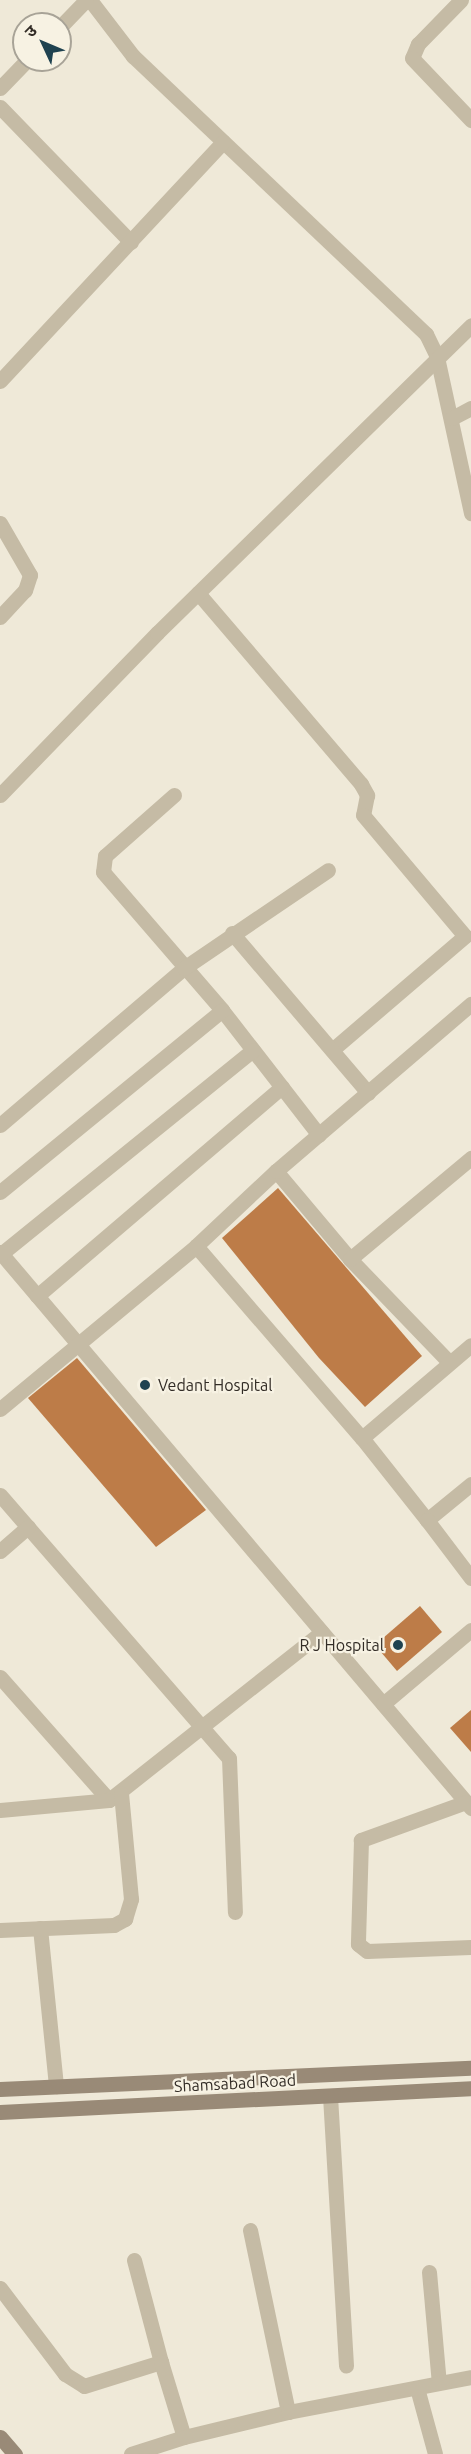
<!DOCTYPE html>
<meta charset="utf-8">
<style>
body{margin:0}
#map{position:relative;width:471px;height:2454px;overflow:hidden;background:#efe9d8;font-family:Ubuntu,"Noto Sans Devanagari",sans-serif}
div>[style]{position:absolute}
.building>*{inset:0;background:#bd7c48}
.street>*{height:15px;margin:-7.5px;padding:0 7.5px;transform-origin:7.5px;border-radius:7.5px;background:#c5bba5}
.secondary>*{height:15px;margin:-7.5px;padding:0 7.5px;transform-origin:7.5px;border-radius:7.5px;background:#998a77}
.dots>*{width:16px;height:16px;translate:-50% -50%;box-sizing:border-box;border:3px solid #f7f2e3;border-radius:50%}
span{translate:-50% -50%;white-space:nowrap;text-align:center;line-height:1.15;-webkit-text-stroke:4.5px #f7f2e3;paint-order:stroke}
.poi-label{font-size:16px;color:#322c26}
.left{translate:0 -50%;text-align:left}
.right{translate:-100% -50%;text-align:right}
.street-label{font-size:16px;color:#322c26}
.north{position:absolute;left:12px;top:12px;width:60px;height:60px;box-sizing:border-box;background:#f7f2e3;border:2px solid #a8a397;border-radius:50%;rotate:314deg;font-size:16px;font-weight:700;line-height:24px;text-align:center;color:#322c26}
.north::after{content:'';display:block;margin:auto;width:21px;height:27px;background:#1f4250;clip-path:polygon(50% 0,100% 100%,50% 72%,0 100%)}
</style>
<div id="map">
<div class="building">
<div style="clip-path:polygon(278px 1188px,422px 1356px,365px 1407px,319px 1358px,222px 1238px)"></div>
<div style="clip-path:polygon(77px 1358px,206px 1510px,156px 1547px,28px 1398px)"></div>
<div style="clip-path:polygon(420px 1606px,442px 1632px,397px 1671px,375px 1645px)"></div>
<div style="clip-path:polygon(471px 1710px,471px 1752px,450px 1728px)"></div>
</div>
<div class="street">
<div style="left:90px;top:0;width:71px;rotate:52.5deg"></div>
<div style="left:133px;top:56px;width:404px;rotate:43.5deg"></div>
<div style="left:426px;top:334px;width:25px;rotate:64deg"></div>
<div style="left:437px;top:357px;width:160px;rotate:77.7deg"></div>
<div style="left:461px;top:0;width:62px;rotate:134.3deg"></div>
<div style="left:418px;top:44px;width:15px;rotate:113deg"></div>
<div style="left:412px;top:58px;width:86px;rotate:46.4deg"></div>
<div style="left:60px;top:27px;width:37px;rotate:-46deg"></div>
<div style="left:0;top:88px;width:39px;rotate:-46deg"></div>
<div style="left:0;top:107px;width:188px;rotate:45.9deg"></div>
<div style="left:0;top:381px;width:327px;rotate:-47deg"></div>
<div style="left:452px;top:418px;width:21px;rotate:-28deg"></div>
<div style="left:0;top:523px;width:60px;rotate:60deg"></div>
<div style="left:30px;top:575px;width:16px;rotate:108deg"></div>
<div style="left:25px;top:590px;width:37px;rotate:133deg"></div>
<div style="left:198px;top:593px;width:251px;rotate:49.5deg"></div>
<div style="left:361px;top:784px;width:13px;rotate:61deg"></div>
<div style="left:367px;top:795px;width:20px;rotate:101deg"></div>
<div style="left:363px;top:815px;width:158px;rotate:49.9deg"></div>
<div style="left:465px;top:936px;width:175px;rotate:139.4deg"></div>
<div style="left:0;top:795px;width:226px;rotate:-45.9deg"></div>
<div style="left:157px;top:633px;width:440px;rotate:-44.4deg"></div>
<div style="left:174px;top:795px;width:92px;rotate:138.5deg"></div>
<div style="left:105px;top:856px;width:16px;rotate:97deg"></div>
<div style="left:103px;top:872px;width:182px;rotate:49.2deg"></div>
<div style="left:222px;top:1010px;width:158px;rotate:52.2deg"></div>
<div style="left:232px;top:933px;width:210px;rotate:49.6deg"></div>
<div style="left:0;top:1125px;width:242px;rotate:-40.5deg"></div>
<div style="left:184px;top:968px;width:174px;rotate:-34.2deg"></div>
<div style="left:276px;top:1171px;width:115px;rotate:49.9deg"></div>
<div style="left:0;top:1192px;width:287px;rotate:-39.3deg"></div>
<div style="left:196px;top:1246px;width:254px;rotate:49.2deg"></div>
<div style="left:362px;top:1438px;width:105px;rotate:51.6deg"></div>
<div style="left:0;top:1252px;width:729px;rotate:49.73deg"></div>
<div style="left:1px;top:1254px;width:324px;rotate:-39deg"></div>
<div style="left:37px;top:1296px;width:322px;rotate:-40.5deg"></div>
<div style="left:449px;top:1362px;width:143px;rotate:-133.9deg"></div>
<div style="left:350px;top:1259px;width:158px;rotate:-39.9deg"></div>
<div style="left:0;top:1409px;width:255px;rotate:-39.7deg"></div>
<div style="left:196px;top:1246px;width:110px;rotate:-43.2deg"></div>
<div style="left:276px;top:1171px;width:257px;rotate:-40.6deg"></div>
<div style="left:362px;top:1438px;width:143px;rotate:-40.5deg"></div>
<div style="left:471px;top:1484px;width:57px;rotate:140.7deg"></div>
<div style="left:427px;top:1520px;width:73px;rotate:52.8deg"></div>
<div style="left:0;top:1495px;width:349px;rotate:49deg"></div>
<div style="left:229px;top:1758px;width:154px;rotate:87.8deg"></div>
<div style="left:0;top:1551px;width:37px;rotate:-41deg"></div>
<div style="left:0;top:1677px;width:164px;rotate:48.5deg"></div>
<div style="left:109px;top:1800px;width:271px;rotate:-38.3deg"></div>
<div style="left:383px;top:1704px;width:115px;rotate:-40.1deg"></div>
<div style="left:466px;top:1802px;width:112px;rotate:160.1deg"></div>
<div style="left:361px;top:1840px;width:104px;rotate:91.7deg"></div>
<div style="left:358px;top:1944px;width:11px;rotate:38deg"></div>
<div style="left:367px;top:1951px;width:104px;rotate:-2.2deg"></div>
<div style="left:0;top:1810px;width:109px;rotate:-5.2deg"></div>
<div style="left:40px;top:1928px;width:159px;rotate:84.2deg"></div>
<div style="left:0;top:1930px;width:114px;rotate:-2.5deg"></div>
<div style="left:114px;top:1925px;width:13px;rotate:-29deg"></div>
<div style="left:125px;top:1919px;width:21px;rotate:-73deg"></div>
<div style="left:131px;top:1899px;width:106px;rotate:-95.4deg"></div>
<div style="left:330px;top:2096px;width:270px;rotate:86.6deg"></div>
<div style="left:250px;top:2230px;width:186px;rotate:78.2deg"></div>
<div style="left:134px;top:2260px;width:106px;rotate:75.2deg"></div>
<div style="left:429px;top:2272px;width:111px;rotate:84.9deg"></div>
<div style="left:0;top:2288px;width:108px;rotate:52.9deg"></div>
<div style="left:65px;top:2374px;width:22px;rotate:32deg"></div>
<div style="left:84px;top:2386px;width:81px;rotate:-17.3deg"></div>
<div style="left:161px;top:2362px;width:78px;rotate:73deg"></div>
<div style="left:417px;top:2388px;width:68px;rotate:74.7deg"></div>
<div style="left:131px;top:2454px;width:56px;rotate:-17.8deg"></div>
<div style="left:184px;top:2437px;width:107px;rotate:-13.5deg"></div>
<div style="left:288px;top:2412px;width:186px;rotate:-10.8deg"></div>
</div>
<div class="secondary">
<div style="left:0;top:2089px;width:471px;rotate:-2.6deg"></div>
<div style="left:0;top:2112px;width:472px;rotate:-2.9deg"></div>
<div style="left:0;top:2437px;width:23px;rotate:49deg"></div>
</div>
<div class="dots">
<div style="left:145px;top:1385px;background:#1f4250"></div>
<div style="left:398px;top:1645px;background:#1f4250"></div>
</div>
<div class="poi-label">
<span class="left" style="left:158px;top:1385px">Vedant Hospital</span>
<span class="right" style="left:384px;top:1645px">R J Hospital</span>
</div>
<div class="street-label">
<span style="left:235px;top:2083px;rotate:-3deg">Shamsabad Road</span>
</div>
<div class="north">उ</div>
</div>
